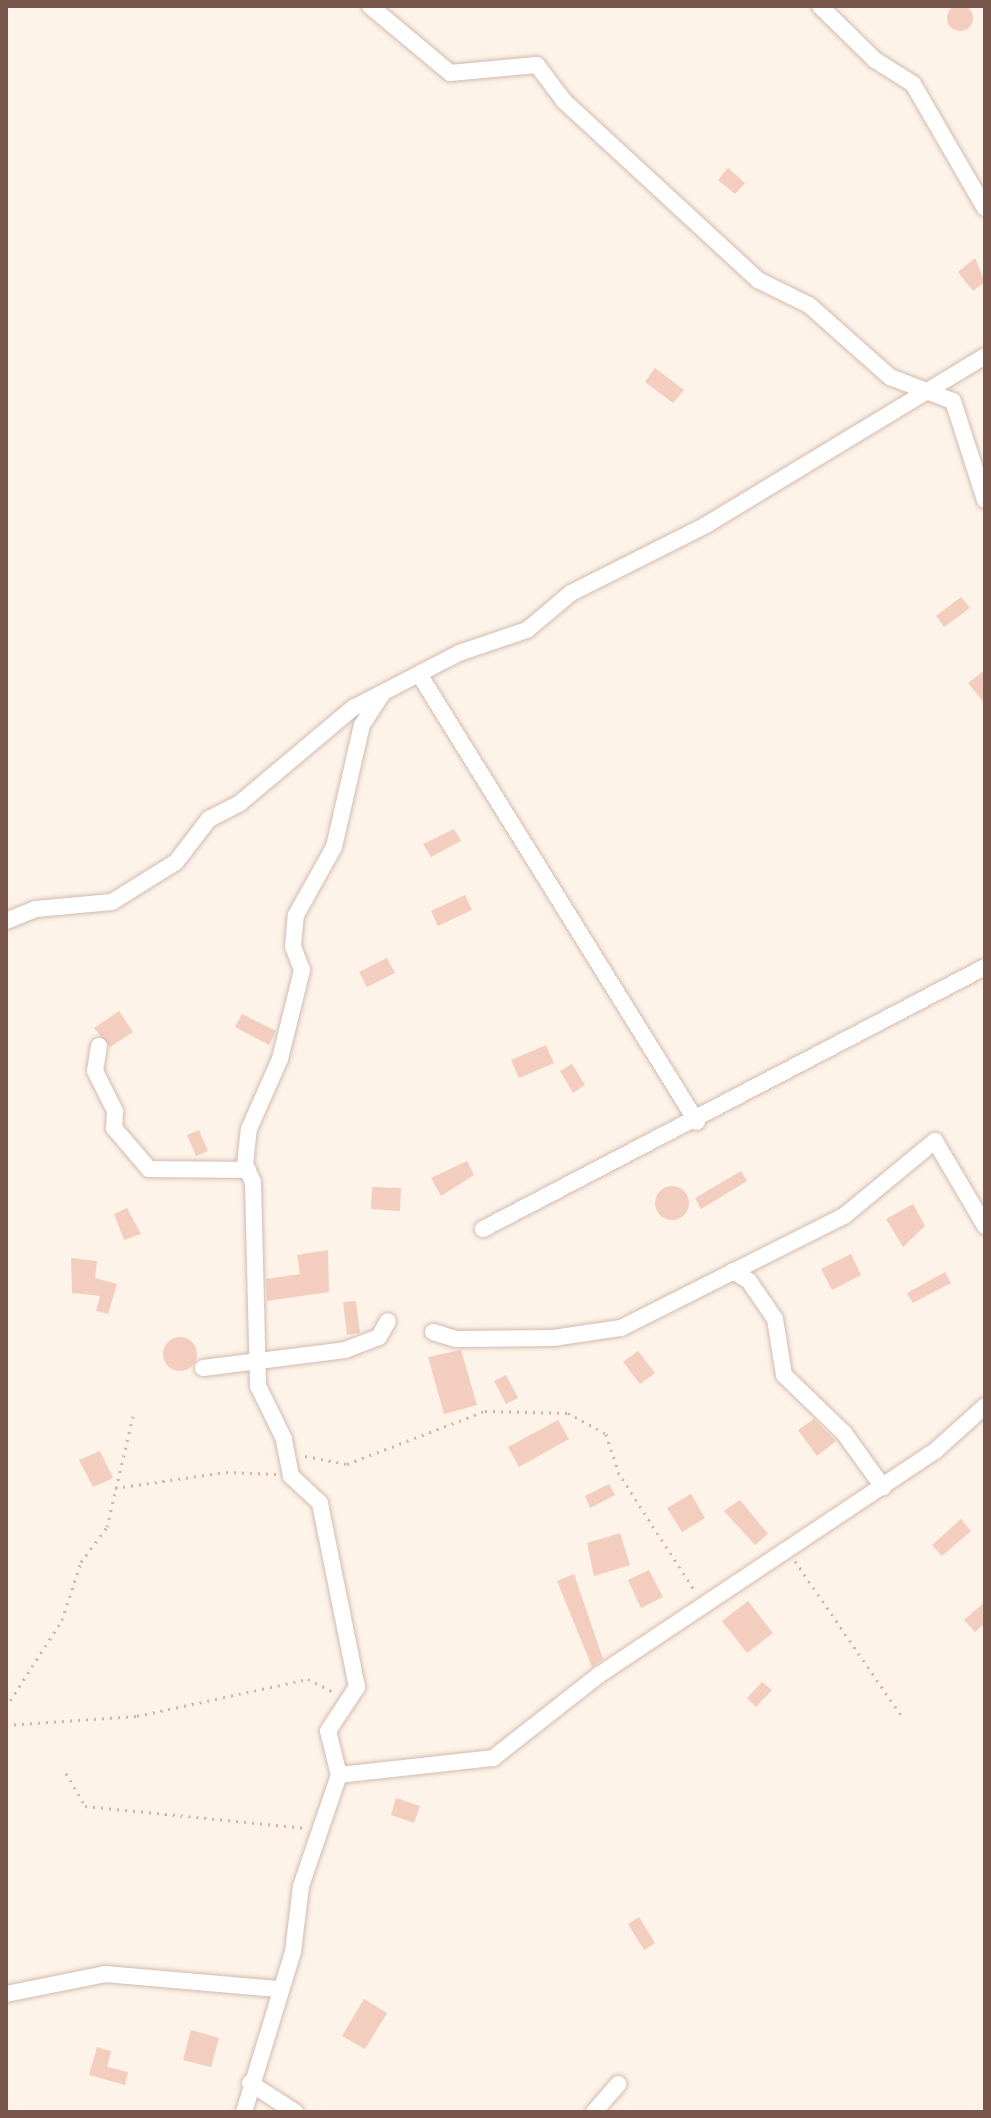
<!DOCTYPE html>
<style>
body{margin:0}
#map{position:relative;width:991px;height:2118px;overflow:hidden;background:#fdf3e8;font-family:"Alegreya Sans",sans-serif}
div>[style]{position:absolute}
.building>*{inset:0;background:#f3cebf}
.round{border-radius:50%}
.path>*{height:3px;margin-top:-1.5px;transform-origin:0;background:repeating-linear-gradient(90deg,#d8b1a2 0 2px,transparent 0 8px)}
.roads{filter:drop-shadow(0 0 2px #d2bbb0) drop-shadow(0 0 2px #d2bbb0)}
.street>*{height:16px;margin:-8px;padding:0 8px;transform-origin:8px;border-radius:8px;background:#fff}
span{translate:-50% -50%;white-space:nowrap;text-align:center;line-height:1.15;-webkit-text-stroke:7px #fff7ef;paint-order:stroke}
.frame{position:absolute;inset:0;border:8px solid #78564b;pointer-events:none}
</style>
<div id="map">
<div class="building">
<div class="round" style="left:947px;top:5px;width:26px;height:26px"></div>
<div style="clip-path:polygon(728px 168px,745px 183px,735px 194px,718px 180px)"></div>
<div style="clip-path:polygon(975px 258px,985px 282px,973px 291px,958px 272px)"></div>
<div style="clip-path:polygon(655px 368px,684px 390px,673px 403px,645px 382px)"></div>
<div style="clip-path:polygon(961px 597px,970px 608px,944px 627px,936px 616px)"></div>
<div style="clip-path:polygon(985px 670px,985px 704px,968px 683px)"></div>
<div style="clip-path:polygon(454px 829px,461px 841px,431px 857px,423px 844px)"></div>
<div style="clip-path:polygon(465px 895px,472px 910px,438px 926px,431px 911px)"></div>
<div style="clip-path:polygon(387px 958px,395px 973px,367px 987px,359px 972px)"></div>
<div style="clip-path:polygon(119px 1011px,133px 1032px,110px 1047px,94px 1028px)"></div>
<div style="clip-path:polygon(242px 1014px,276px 1031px,269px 1045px,235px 1027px)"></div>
<div style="clip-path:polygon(546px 1045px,554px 1063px,519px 1078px,511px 1060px)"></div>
<div style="clip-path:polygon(572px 1064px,585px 1085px,573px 1093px,560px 1071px)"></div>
<div style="clip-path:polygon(199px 1130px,208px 1151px,196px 1156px,187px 1135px)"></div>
<div style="clip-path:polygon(467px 1161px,474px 1175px,441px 1196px,431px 1178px)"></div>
<div style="clip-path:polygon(741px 1171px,747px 1181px,701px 1209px,695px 1198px)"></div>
<div class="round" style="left:655px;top:1186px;width:34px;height:34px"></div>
<div style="clip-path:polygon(372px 1187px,401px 1188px,400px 1211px,371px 1209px)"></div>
<div style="clip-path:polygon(913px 1204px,925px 1226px,903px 1247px,886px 1219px)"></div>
<div style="clip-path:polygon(127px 1208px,141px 1234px,124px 1240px,114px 1214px)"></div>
<div style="clip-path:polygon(328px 1250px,329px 1292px,267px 1301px,266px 1279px,300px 1274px,297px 1255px)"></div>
<div style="clip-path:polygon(851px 1254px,861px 1275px,832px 1290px,821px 1269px)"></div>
<div style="clip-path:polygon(71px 1258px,97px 1261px,95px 1278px,117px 1284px,108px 1314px,96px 1311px,100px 1296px,72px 1293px)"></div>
<div style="clip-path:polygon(945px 1272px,951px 1283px,913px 1303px,907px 1293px)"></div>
<div style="clip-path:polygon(356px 1301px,360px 1333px,347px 1335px,343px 1302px)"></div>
<div class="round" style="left:163px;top:1337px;width:34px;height:34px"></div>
<div style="clip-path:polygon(461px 1350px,477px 1405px,444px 1414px,428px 1357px)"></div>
<div style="clip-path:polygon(638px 1351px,655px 1373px,640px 1384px,623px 1362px)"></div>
<div style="clip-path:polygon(506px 1375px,518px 1398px,506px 1404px,494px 1381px)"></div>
<div style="clip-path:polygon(814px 1419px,836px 1441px,817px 1456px,798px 1430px)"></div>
<div style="clip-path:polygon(558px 1420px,569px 1439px,519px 1467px,508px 1447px)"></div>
<div style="clip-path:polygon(100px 1451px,113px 1478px,93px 1487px,79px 1460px)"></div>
<div style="clip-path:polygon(609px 1484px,615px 1495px,590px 1508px,585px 1496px)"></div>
<div style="clip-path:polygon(691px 1494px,705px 1518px,682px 1532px,667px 1508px)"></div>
<div style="clip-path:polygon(740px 1500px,768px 1534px,755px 1545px,724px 1511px)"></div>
<div style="clip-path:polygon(961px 1519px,971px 1531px,942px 1556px,932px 1545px)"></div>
<div style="clip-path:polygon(620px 1533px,630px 1565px,594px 1576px,587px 1543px)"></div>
<div style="clip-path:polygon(649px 1570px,663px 1597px,641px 1608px,628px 1580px)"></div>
<div style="clip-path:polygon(574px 1574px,603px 1659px,592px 1667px,557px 1581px)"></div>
<div style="clip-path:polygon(748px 1601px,773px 1633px,747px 1653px,722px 1621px)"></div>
<div style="clip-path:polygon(985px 1602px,985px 1623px,975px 1632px,964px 1620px)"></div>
<div style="clip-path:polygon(762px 1682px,772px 1690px,756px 1707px,747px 1698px)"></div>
<div style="clip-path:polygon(396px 1798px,420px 1806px,414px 1823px,391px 1815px)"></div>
<div style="clip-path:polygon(639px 1917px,655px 1943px,644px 1950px,628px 1924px)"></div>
<div style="clip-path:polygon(364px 1999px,387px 2013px,365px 2049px,342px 2036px)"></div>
<div style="clip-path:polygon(191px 2030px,219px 2038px,211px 2067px,183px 2060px)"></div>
<div style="clip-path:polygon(97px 2047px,111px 2051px,107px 2067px,128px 2072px,125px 2085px,89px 2075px)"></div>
</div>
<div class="path">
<div style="left:305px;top:1456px;width:43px;rotate:10.8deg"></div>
<div style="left:347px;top:1464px;width:148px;rotate:-21deg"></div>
<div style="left:485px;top:1411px;width:83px;rotate:1.4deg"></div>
<div style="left:568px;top:1413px;width:43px;rotate:28.9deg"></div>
<div style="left:606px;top:1434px;width:40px;rotate:72deg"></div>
<div style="left:618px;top:1472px;width:144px;rotate:57.2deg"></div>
<div style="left:115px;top:1488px;width:112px;rotate:-8.2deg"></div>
<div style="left:226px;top:1472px;width:50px;rotate:2.3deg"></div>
<div style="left:795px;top:1561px;width:191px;rotate:55.5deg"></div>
<div style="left:6px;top:1707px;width:103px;rotate:-57.2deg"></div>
<div style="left:62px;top:1620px;width:61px;rotate:-71.9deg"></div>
<div style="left:81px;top:1562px;width:44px;rotate:-53.4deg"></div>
<div style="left:107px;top:1527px;width:114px;rotate:-76.8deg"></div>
<div style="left:6px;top:1725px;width:131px;rotate:-3.9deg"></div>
<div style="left:137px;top:1716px;width:175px;rotate:-12.2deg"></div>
<div style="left:308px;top:1679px;width:29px;rotate:27deg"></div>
<div style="left:66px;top:1773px;width:38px;rotate:60deg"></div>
<div style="left:85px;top:1806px;width:220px;rotate:5.7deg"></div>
</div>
<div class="roads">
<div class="street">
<div style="left:370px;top:6px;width:104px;rotate:39.9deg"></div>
<div style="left:450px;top:73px;width:87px;rotate:-5.3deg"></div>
<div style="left:537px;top:65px;width:45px;rotate:53.1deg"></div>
<div style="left:564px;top:101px;width:264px;rotate:42.7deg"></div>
<div style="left:758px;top:280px;width:57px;rotate:26.1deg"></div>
<div style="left:809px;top:305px;width:108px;rotate:41.6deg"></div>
<div style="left:890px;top:377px;width:67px;rotate:20.9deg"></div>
<div style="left:953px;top:401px;width:104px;rotate:72.1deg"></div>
<div style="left:820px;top:6px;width:77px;rotate:44.5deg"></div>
<div style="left:875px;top:60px;width:45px;rotate:32.3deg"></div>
<div style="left:913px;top:84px;width:143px;rotate:59.9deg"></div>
<div style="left:419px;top:674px;width:527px;rotate:58.18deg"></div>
<div style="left:6px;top:921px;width:32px;rotate:-22deg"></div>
<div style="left:36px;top:909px;width:76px;rotate:-5.3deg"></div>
<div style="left:112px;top:902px;width:75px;rotate:-32deg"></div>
<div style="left:176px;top:862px;width:54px;rotate:-52.5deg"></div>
<div style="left:209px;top:819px;width:35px;rotate:-27deg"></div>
<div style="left:240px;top:803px;width:148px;rotate:-40.1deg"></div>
<div style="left:353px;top:708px;width:119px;rotate:-27.4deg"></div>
<div style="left:459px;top:653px;width:72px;rotate:-18.7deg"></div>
<div style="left:527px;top:630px;width:57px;rotate:-40.1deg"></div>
<div style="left:571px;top:593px;width:151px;rotate:-26.7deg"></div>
<div style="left:706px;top:525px;width:326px;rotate:-31.2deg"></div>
<div style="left:99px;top:1046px;width:25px;rotate:99deg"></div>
<div style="left:95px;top:1071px;width:45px;rotate:63.4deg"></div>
<div style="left:115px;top:1111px;width:17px;rotate:93deg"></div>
<div style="left:114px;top:1128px;width:54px;rotate:49.5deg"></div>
<div style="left:149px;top:1169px;width:99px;rotate:0.6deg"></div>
<div style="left:483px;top:1229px;width:566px;rotate:-27.56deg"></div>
<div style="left:733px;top:1271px;width:19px;rotate:32deg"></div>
<div style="left:749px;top:1281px;width:46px;rotate:55.6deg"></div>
<div style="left:775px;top:1319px;width:57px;rotate:80.9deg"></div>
<div style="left:784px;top:1375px;width:83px;rotate:44deg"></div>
<div style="left:844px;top:1433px;width:67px;rotate:54.2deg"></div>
<div style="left:433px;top:1332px;width:24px;rotate:17deg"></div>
<div style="left:456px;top:1339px;width:97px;rotate:-0.6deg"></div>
<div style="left:553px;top:1338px;width:69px;rotate:-8.4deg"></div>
<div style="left:621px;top:1328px;width:250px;rotate:-26.7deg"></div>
<div style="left:844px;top:1216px;width:118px;rotate:-39.5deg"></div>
<div style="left:935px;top:1141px;width:99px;rotate:59.5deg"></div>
<div style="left:203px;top:1368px;width:143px;rotate:-7.2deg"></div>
<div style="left:345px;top:1350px;width:36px;rotate:-21deg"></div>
<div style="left:379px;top:1337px;width:18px;rotate:-61deg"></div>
<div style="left:339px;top:1775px;width:45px;rotate:-104deg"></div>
<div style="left:328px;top:1731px;width:53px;rotate:-56.6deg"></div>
<div style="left:357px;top:1687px;width:188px;rotate:-101.4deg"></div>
<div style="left:320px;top:1503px;width:40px;rotate:-137deg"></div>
<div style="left:291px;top:1476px;width:38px;rotate:-101deg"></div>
<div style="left:284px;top:1439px;width:59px;rotate:-116.1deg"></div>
<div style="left:258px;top:1386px;width:204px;rotate:-91.4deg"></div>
<div style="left:253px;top:1182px;width:19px;rotate:-115deg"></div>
<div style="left:245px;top:1165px;width:36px;rotate:-84deg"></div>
<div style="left:249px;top:1129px;width:77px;rotate:-66.1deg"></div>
<div style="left:280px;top:1059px;width:92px;rotate:-76.1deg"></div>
<div style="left:302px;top:970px;width:25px;rotate:-111deg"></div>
<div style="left:293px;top:947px;width:32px;rotate:-85deg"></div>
<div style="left:296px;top:915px;width:78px;rotate:-60.8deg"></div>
<div style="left:334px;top:847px;width:125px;rotate:-77.1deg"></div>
<div style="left:362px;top:725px;width:37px;rotate:-57deg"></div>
<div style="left:6px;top:1994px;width:101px;rotate:-11.4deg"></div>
<div style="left:105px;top:1974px;width:173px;rotate:5deg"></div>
<div style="left:250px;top:2083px;width:54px;rotate:32.8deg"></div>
<div style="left:244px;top:2112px;width:167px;rotate:-73deg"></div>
<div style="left:293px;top:1952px;width:66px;rotate:-83.1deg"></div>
<div style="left:301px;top:1886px;width:117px;rotate:-71.1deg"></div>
<div style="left:339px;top:1775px;width:155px;rotate:-6.3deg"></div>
<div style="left:493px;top:1758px;width:135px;rotate:-38.1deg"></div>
<div style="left:599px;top:1675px;width:405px;rotate:-33.7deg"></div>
<div style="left:936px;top:1450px;width:66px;rotate:-41.9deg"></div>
<div style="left:594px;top:2112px;width:37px;rotate:-49deg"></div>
</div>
</div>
<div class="frame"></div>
</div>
